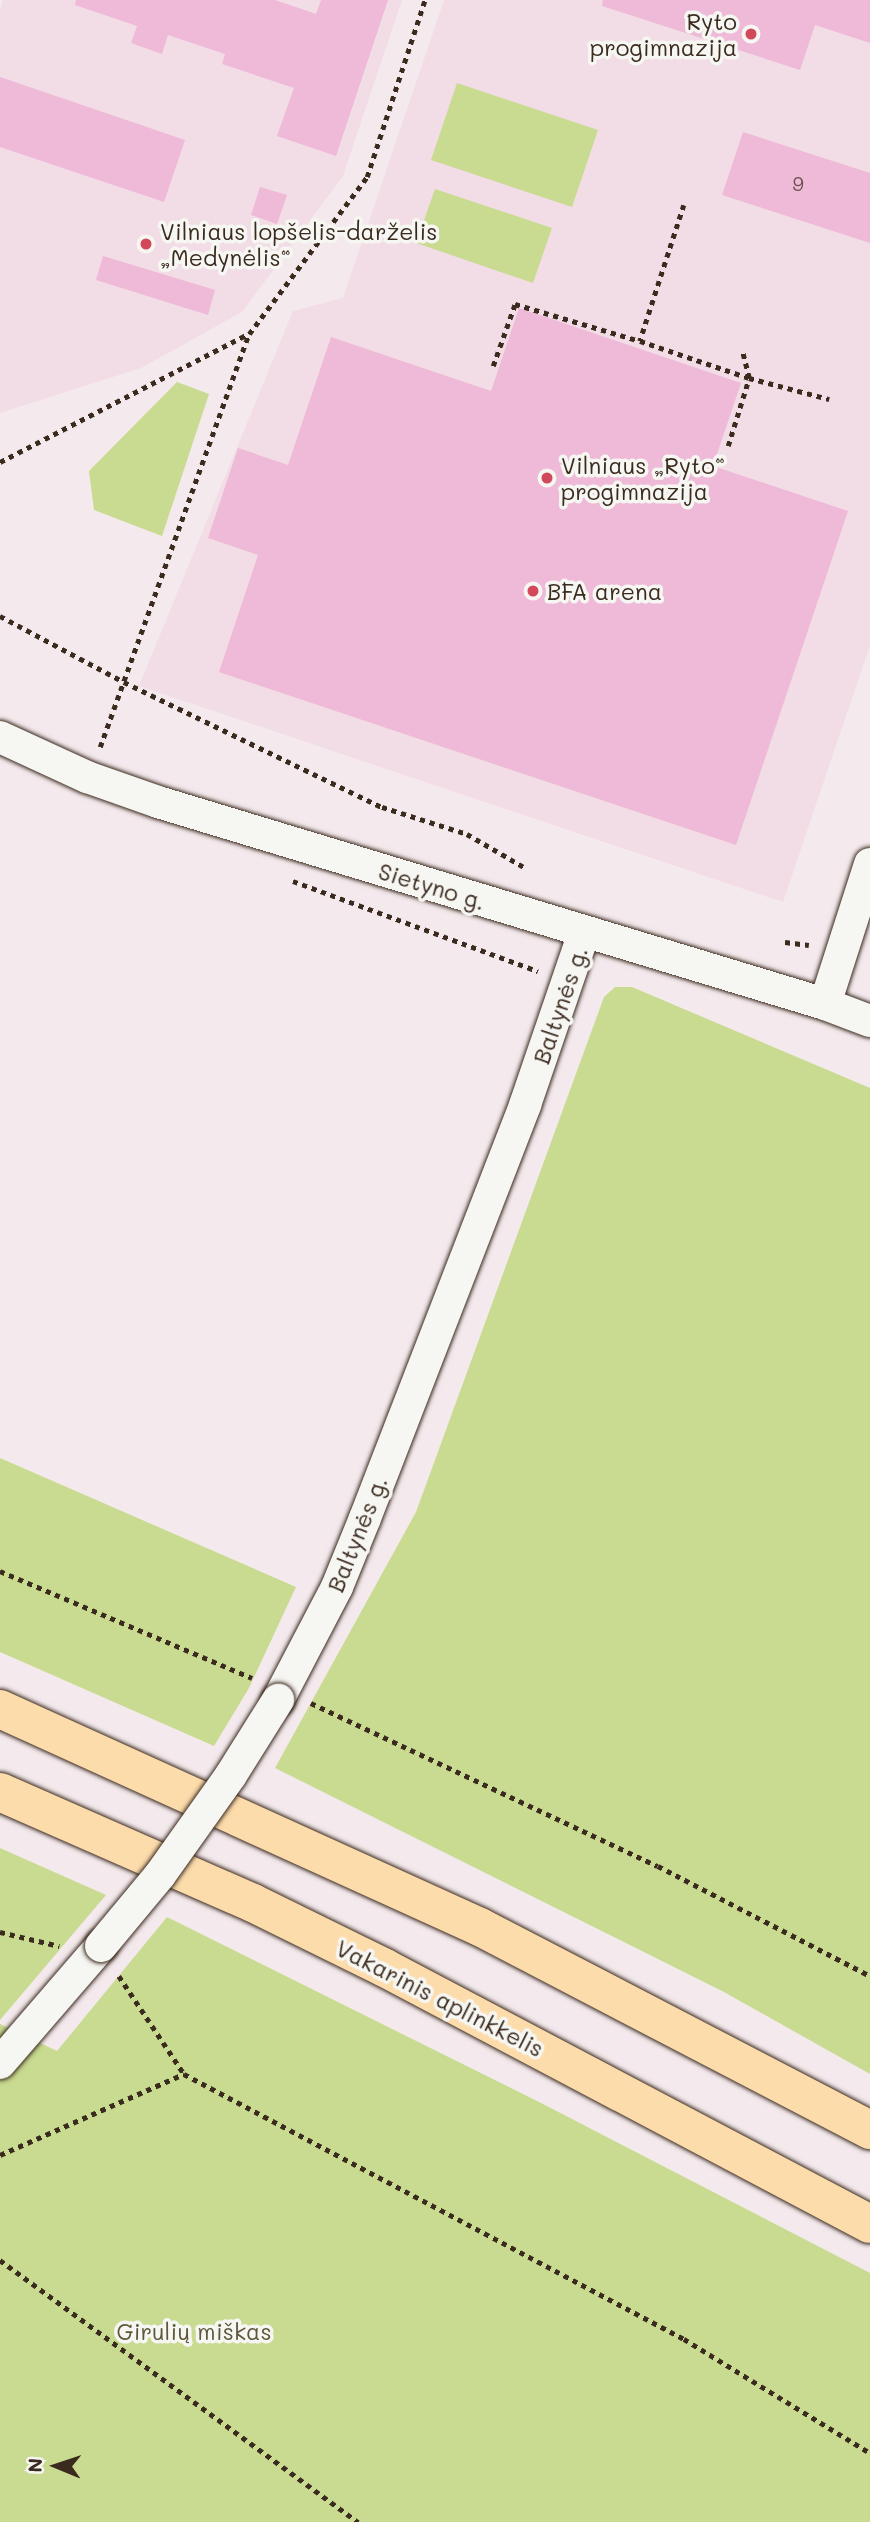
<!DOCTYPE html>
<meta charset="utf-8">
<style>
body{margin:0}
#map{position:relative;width:870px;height:2522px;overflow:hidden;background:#f4eaed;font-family:Mali,sans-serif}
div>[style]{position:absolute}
.built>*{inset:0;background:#f2dce6}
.green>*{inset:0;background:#c8db90}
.building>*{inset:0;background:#eebad7}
.path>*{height:4.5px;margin-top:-2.25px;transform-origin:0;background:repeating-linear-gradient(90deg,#3b2a1e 0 5px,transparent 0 10px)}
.roads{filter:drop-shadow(0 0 2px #3b2a1e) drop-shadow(0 0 2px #3b2a1e)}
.minor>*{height:32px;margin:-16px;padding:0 16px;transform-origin:16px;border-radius:16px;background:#f6f6f2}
.trunk>*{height:38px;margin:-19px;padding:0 19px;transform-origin:19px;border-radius:19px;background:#fddcac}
.bridges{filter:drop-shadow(0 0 2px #3b2a1e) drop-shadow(0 0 2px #3b2a1e)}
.minor-bridge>*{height:32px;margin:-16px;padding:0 16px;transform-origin:16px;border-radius:16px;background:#f6f6f2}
.dots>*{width:19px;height:19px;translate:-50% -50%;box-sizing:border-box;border:4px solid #f6f6f2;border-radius:50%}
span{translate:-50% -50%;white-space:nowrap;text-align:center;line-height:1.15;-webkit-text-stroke:7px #f6f6f2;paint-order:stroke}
.number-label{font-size:19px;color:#684e4c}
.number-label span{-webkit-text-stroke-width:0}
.poi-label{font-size:23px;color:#3b2a1e}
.right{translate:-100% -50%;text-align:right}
.left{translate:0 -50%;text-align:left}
.street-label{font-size:23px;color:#3b2a1e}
.park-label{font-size:23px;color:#5e563a}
.north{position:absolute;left:21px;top:2431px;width:70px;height:70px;-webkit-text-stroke:5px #f6f6f2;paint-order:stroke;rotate:272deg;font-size:19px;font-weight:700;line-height:28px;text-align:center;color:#3b2a1e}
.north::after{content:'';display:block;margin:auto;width:24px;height:32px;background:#3b2a1e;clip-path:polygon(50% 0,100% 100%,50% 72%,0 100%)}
</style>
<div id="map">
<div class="built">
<div style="clip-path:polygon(3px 0,402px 0,343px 176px,242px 312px,141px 368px,0 413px,0 10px)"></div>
<div style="clip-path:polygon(444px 0,870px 0,870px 645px,783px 902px,139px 686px,293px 311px,343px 298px)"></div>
</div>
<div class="green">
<div style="clip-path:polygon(457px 83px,598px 130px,572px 207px,431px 160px)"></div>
<div style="clip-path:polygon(435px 189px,552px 228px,533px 283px,416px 243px)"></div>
<div style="clip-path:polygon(177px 382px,209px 394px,162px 536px,94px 510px,89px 471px)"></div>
<div style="clip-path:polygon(615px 987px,632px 987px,870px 1088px,870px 2074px,724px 1992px,275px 1768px,416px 1512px,604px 997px)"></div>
<div style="clip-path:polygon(0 1458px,296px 1587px,249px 1688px,214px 1746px,0 1652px)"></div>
<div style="clip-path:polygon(0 1848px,106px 1895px,0 2020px)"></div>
<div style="clip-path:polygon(167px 1917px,543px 2104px,870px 2273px,870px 2522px,0 2522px,0 2024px,57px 2051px)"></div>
</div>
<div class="building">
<div style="clip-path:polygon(76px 0,275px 0,316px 14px,321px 0,388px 0,336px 156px,277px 136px,294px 88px,222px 64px,225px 54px,168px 35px,162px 54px,131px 43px,137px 26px,75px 5px)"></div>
<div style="clip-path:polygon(603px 0,870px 0,870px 43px,815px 25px,800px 70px,602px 6px)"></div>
<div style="clip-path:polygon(0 77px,185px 140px,164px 202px,0 147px)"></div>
<div style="clip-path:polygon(743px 132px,870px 173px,870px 243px,722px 195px)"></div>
<div style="clip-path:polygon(260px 187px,287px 195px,277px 224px,251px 215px)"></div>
<div style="clip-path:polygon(103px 256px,215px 290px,208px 315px,96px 280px)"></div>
<div style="clip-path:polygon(519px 308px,741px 383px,713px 466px,848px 511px,736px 845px,219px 672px,258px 555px,208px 538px,238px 448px,288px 465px,331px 337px,491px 391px)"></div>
</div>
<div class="path">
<div style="left:684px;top:205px;width:143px;rotate:107.9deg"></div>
<div style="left:640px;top:341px;width:115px;rotate:18.7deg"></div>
<div style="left:749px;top:378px;width:29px;rotate:-104deg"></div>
<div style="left:493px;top:366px;width:66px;rotate:-70.5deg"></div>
<div style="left:515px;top:304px;width:130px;rotate:16.5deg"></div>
<div style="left:728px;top:446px;width:71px;rotate:-72.8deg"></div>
<div style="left:749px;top:378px;width:83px;rotate:14.7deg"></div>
<div style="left:0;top:462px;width:279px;rotate:-27.3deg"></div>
<div style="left:0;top:616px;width:140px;rotate:28deg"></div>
<div style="left:124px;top:682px;width:287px;rotate:25.9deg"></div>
<div style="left:382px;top:807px;width:89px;rotate:17.6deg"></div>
<div style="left:467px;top:834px;width:66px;rotate:30.1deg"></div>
<div style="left:100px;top:747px;width:439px;rotate:-70.2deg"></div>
<div style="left:249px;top:334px;width:196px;rotate:-53.1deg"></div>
<div style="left:367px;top:177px;width:186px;rotate:-71.9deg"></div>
<div style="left:293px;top:881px;width:261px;rotate:20.2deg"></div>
<div style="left:785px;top:942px;width:24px;rotate:7deg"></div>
<div style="left:0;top:1571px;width:274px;rotate:23deg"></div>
<div style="left:311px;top:1703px;width:383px;rotate:25.2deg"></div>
<div style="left:658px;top:1866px;width:239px;rotate:27.4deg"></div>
<div style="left:0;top:1932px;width:61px;rotate:13.3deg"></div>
<div style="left:119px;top:1976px;width:118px;rotate:56.4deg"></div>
<div style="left:184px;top:2074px;width:566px;rotate:27.92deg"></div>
<div style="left:684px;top:2339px;width:218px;rotate:31.5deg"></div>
<div style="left:0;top:2155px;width:201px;rotate:-23.8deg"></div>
<div style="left:0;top:2260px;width:444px;rotate:36.2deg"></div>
</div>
<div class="roads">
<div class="minor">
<div style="left:0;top:737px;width:96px;rotate:24.7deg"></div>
<div style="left:87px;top:777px;width:75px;rotate:19.4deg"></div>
<div style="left:158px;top:802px;width:697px;rotate:16.85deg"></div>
<div style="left:825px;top:1004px;width:48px;rotate:20.7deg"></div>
<div style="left:825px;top:1004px;width:147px;rotate:-72.2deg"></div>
<div style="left:278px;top:1700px;width:127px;rotate:-62.4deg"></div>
<div style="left:337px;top:1587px;width:74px;rotate:-67.9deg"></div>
<div style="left:365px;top:1518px;width:443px;rotate:-68.8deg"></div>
<div style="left:525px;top:1105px;width:182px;rotate:-71.1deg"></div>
<div style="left:0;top:2063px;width:155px;rotate:-49.2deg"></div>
</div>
<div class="trunk">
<div style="left:0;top:1709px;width:527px;rotate:24.43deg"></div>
<div style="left:480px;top:1927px;width:440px;rotate:27.5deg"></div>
<div style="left:0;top:1792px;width:276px;rotate:23.7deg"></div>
<div style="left:253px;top:1903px;width:147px;rotate:26.2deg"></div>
<div style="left:385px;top:1968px;width:548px;rotate:27.83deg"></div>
</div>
</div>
<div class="bridges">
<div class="minor-bridge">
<div style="left:101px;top:1946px;width:92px;rotate:-50.3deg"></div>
<div style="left:160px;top:1875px;width:123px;rotate:-54.6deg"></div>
<div style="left:231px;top:1775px;width:89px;rotate:-57.9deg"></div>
</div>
</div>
<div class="dots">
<div style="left:751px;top:34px;background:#d1495b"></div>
<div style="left:146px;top:244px;background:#d1495b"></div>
<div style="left:547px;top:478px;background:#d1495b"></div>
<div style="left:533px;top:591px;background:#d1495b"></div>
</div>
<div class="number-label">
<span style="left:798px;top:184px">9</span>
</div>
<div class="poi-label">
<span class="right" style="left:737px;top:34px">Ryto<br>progimnazija</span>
<span class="left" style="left:160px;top:244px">Vilniaus lopšelis-darželis<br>„Medynėlis“</span>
<span class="left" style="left:561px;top:478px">Vilniaus „Ryto“<br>progimnazija</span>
<span class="left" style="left:547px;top:591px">BFA arena</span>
</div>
<div class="street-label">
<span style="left:432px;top:886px;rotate:17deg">Sietyno g.</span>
<span style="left:560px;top:1005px;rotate:-71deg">Baltynės g.</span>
<span style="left:357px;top:1534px;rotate:-68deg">Baltynės g.</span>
<span style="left:440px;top:1998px;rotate:27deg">Vakarinis aplinkkelis</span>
</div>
<div class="park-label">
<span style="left:194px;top:2331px">Girulių miškas</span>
</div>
<div class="north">N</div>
</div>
